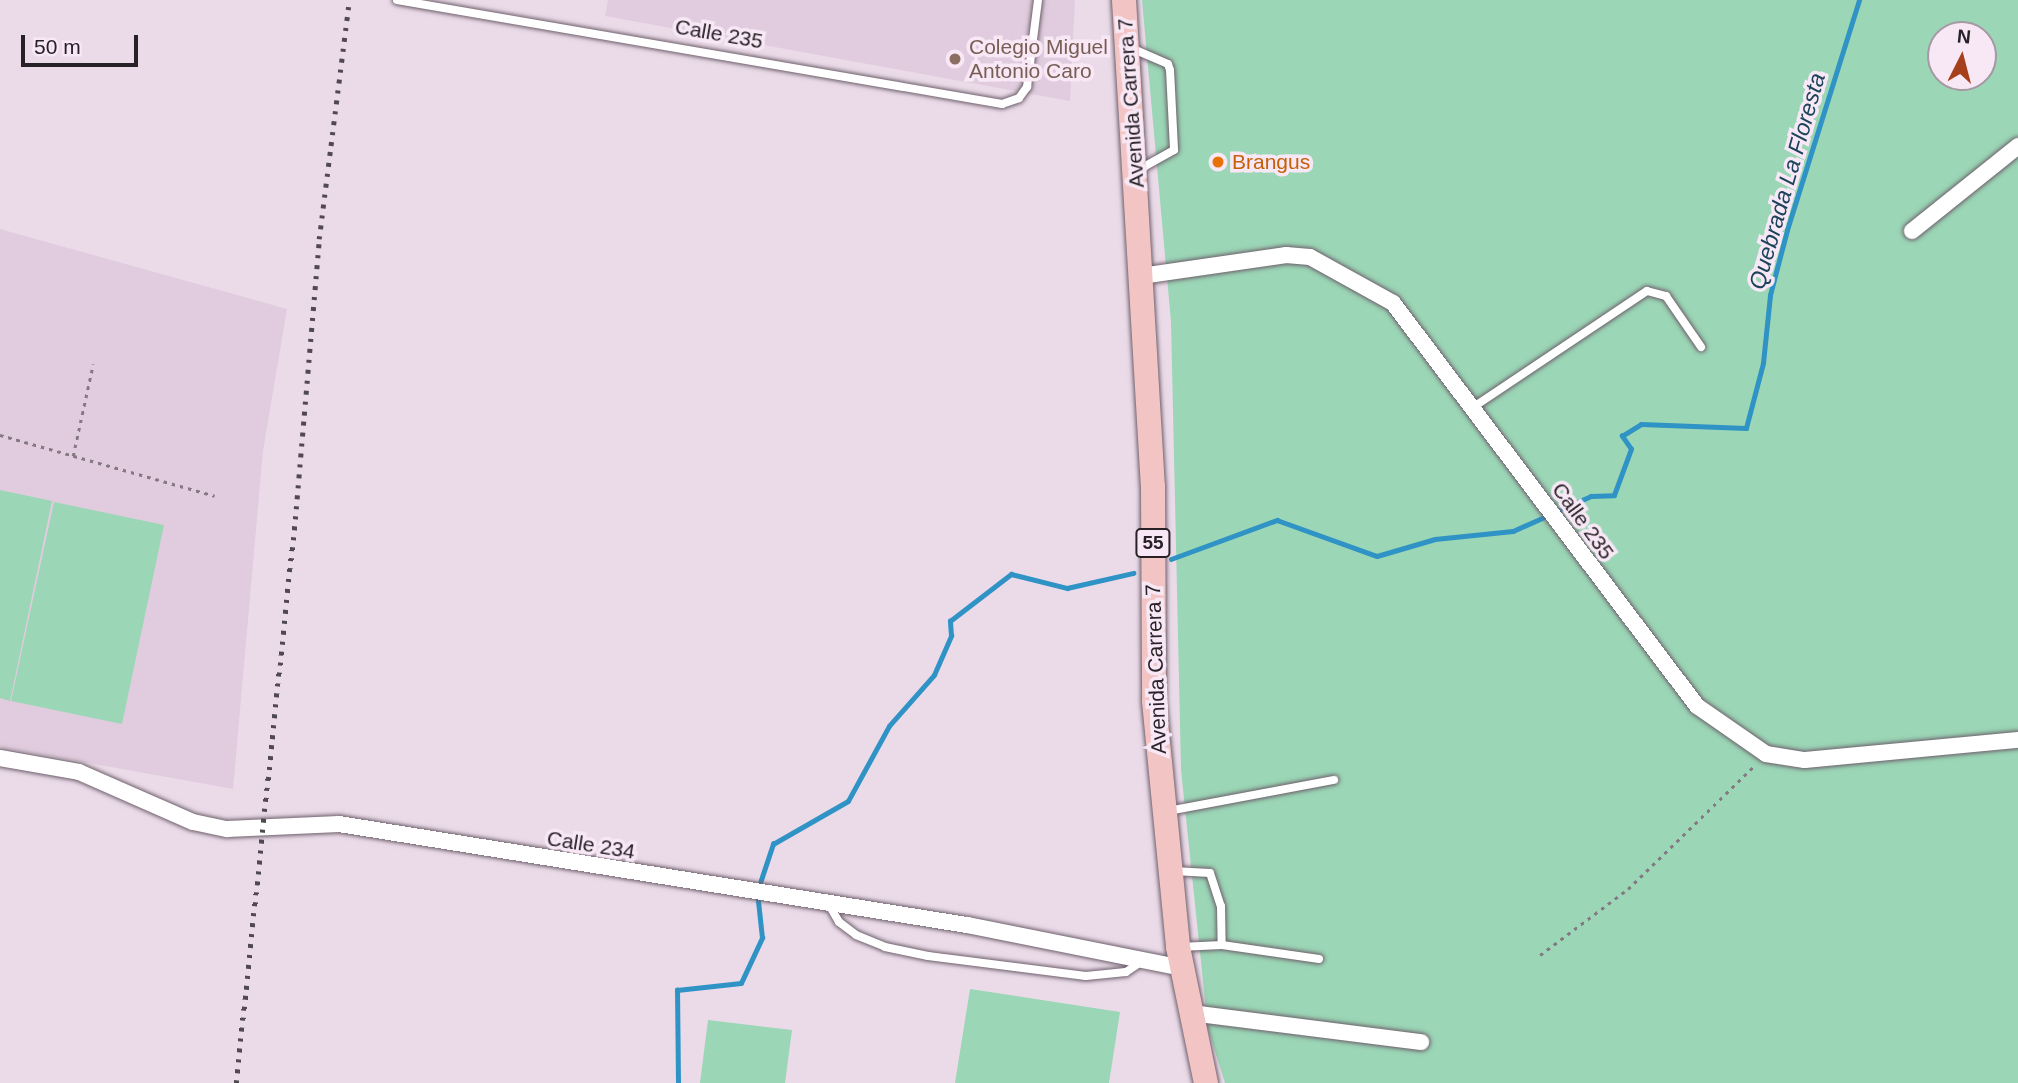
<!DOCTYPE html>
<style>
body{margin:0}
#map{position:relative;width:2018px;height:1083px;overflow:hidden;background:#ebdbe9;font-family:Helvetica,sans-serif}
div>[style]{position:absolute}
.built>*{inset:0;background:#e0ccde}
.green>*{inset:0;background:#9bd6b6}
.stream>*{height:4.5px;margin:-2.25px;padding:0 2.25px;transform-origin:2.25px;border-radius:2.25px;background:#2f93c5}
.path>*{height:2.5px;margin-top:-1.25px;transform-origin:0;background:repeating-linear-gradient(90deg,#847983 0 3.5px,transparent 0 8.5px)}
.roads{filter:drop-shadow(0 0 2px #6e606c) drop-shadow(0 0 2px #6e606c)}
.service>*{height:8px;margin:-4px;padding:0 4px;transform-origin:4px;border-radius:4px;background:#fff}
.minor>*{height:16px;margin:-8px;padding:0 8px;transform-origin:8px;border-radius:8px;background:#fff}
.primary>*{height:24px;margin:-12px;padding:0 12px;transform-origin:12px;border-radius:12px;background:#f2c5c4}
.rail>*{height:4.5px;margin-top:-2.25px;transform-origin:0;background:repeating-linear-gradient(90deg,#514950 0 3.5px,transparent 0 10.5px)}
.dots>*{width:19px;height:19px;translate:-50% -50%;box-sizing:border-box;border:4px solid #f8e8f6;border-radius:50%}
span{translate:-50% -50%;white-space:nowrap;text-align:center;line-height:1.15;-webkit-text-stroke:7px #f8e8f6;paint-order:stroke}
.shield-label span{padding:2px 5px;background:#f8e8f6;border:2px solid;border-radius:5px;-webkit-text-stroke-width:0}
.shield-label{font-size:19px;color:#282227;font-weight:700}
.street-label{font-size:21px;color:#282227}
.education-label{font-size:21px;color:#785e54}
.left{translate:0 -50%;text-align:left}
.food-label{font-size:21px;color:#c56008}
.water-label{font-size:23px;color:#1b4359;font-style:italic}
.north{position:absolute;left:1927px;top:21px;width:70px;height:70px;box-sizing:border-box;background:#f8e8f6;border:2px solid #a599a3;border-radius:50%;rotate:6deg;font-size:19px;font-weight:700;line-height:28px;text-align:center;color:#282227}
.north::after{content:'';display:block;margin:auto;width:24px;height:32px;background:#a63f1b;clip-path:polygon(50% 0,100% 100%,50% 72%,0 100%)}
.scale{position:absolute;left:21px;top:35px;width:117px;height:32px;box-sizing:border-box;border:4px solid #282227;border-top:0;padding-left:9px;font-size:21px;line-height:24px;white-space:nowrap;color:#282227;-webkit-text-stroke:5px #f8e8f6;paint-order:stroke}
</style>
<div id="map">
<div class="built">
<div style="clip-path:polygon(608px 0,1075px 0,1070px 101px,605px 16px)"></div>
<div style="clip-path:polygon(0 229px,287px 309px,263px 451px,233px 789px,0 747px)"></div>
</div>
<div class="green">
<div style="clip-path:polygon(evenodd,1142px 0,2018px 0,2018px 1083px,1225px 1083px,1208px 1029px,1181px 770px,1171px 322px,1142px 0,1941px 35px,1983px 35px,1983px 77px,1941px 77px,1941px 35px)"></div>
<div style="clip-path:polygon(0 490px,52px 501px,10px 701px,0 698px)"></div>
<div style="clip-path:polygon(54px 502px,164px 525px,122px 724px,11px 701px)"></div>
<div style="clip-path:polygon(970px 989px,1120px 1012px,1109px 1083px,955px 1083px)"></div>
<div style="clip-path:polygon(708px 1020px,792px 1030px,785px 1083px,700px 1083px)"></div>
</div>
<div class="stream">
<div style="left:1555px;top:512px;width:39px;rotate:-24deg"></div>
<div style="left:1591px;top:496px;width:23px;rotate:-2deg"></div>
<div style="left:1614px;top:495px;width:49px;rotate:-69.7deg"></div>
<div style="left:1631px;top:449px;width:16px;rotate:-125deg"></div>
<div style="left:1622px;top:436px;width:22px;rotate:-32deg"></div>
<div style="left:1641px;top:424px;width:105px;rotate:2.2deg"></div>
<div style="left:1746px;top:428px;width:67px;rotate:-75.3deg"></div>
<div style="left:1763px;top:363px;width:68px;rotate:-84.1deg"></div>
<div style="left:1770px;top:295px;width:67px;rotate:-75.3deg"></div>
<div style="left:1787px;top:230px;width:241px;rotate:-72.6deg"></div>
<div style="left:1171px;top:559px;width:113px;rotate:-20.2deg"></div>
<div style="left:1277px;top:520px;width:106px;rotate:19.8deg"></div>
<div style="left:1377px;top:556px;width:60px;rotate:-16.3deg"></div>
<div style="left:1435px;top:539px;width:78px;rotate:-5.9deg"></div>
<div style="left:1513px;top:531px;width:37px;rotate:-24deg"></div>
<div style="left:678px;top:1083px;width:93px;rotate:-90.6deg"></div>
<div style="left:677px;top:990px;width:64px;rotate:-6.2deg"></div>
<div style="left:741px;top:983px;width:50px;rotate:-65deg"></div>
<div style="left:762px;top:938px;width:46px;rotate:-96.2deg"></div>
<div style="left:757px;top:892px;width:51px;rotate:-71.6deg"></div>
<div style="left:773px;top:844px;width:86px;rotate:-29.8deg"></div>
<div style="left:848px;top:801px;width:85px;rotate:-61.3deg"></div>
<div style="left:889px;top:726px;width:68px;rotate:-48.6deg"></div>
<div style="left:934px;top:675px;width:43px;rotate:-66.4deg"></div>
<div style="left:951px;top:636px;width:15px;rotate:-94deg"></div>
<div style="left:950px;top:621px;width:77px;rotate:-37.6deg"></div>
<div style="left:1011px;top:574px;width:58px;rotate:14deg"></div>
<div style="left:1067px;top:588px;width:68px;rotate:-12.8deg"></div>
</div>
<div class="path">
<div style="left:0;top:435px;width:223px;rotate:15.8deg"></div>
<div style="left:73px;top:456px;width:94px;rotate:-77.7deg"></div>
<div style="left:1540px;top:955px;width:110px;rotate:-36.9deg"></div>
<div style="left:1628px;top:889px;width:176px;rotate:-44.3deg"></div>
</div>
<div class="roads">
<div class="service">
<div style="left:397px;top:0;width:614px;rotate:9.75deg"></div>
<div style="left:1002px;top:104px;width:18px;rotate:-19deg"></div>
<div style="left:1019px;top:98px;width:14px;rotate:-54deg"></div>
<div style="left:1027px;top:87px;width:88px;rotate:-82.8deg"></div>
<div style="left:1131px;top:48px;width:40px;rotate:23.4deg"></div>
<div style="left:1168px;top:64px;width:6px;rotate:72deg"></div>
<div style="left:1170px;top:70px;width:80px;rotate:87.1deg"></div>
<div style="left:1174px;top:150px;width:41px;rotate:150.9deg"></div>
<div style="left:1475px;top:406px;width:207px;rotate:-33.8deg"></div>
<div style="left:1647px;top:291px;width:20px;rotate:15deg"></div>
<div style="left:1666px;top:296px;width:62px;rotate:55.5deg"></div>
<div style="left:1168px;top:811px;width:169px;rotate:-10.6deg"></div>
<div style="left:1173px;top:871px;width:37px;rotate:3deg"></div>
<div style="left:1210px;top:873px;width:35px;rotate:72deg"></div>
<div style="left:1221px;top:906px;width:39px;rotate:89deg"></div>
<div style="left:1222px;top:945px;width:43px;rotate:177.3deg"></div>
<div style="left:828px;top:903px;width:22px;rotate:60deg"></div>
<div style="left:839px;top:922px;width:21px;rotate:37deg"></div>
<div style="left:856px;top:935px;width:31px;rotate:22deg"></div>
<div style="left:885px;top:947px;width:44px;rotate:11.8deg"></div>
<div style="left:928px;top:956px;width:159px;rotate:7.2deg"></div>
<div style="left:1086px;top:976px;width:40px;rotate:-5.7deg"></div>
<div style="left:1126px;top:972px;width:22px;rotate:-34deg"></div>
<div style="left:1222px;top:945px;width:98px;rotate:8.2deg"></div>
</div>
<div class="minor">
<div style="left:1912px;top:231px;width:136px;rotate:-38.7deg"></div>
<div style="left:1141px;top:276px;width:147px;rotate:-8.2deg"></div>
<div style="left:1286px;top:255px;width:24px;rotate:5deg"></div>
<div style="left:1310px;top:257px;width:95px;rotate:29deg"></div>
<div style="left:1393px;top:303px;width:505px;rotate:52.97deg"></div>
<div style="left:1697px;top:706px;width:84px;rotate:34.8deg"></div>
<div style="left:1766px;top:754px;width:39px;rotate:9deg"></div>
<div style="left:1805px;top:760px;width:214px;rotate:-5.4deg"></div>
<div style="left:0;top:758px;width:80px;rotate:10deg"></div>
<div style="left:79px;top:772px;width:124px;rotate:23.7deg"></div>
<div style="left:193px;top:822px;width:35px;rotate:12deg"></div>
<div style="left:227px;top:829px;width:112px;rotate:-2.6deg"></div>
<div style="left:339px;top:824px;width:636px;rotate:9.14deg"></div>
<div style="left:967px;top:925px;width:220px;rotate:11.3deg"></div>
<div style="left:1191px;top:1013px;width:232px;rotate:7.2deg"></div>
</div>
<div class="primary">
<div style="left:1124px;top:0;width:487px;rotate:86.6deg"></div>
<div style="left:1153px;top:486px;width:215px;rotate:89.7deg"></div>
<div style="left:1154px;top:701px;width:247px;rotate:84.4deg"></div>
<div style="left:1178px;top:947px;width:139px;rotate:78.4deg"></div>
</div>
</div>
<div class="rail">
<div style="left:236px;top:1083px;width:577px;rotate:-84.03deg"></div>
<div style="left:296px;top:509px;width:271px;rotate:-85.1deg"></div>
<div style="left:319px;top:239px;width:241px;rotate:-82.8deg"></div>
</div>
<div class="dots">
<div style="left:955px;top:59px;background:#8d6e63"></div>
<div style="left:1218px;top:162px;background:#e8710a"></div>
</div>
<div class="shield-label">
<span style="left:1153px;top:543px">55</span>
</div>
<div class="street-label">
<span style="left:719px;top:34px;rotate:10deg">Calle 235</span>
<span style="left:1131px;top:103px;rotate:-94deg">Avenida Carrera 7</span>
<span style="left:1583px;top:521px;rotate:54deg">Calle 235</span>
<span style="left:1156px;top:669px;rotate:-92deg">Avenida Carrera 7</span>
<span style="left:591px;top:845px;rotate:9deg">Calle 234</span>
</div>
<div class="education-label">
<span class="left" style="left:969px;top:59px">Colegio Miguel<br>Antonio Caro</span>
</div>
<div class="food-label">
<span class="left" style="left:1232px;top:162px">Brangus</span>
</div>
<div class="water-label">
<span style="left:1787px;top:181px;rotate:-74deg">Quebrada La Floresta</span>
</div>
<div class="north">N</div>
<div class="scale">50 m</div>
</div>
